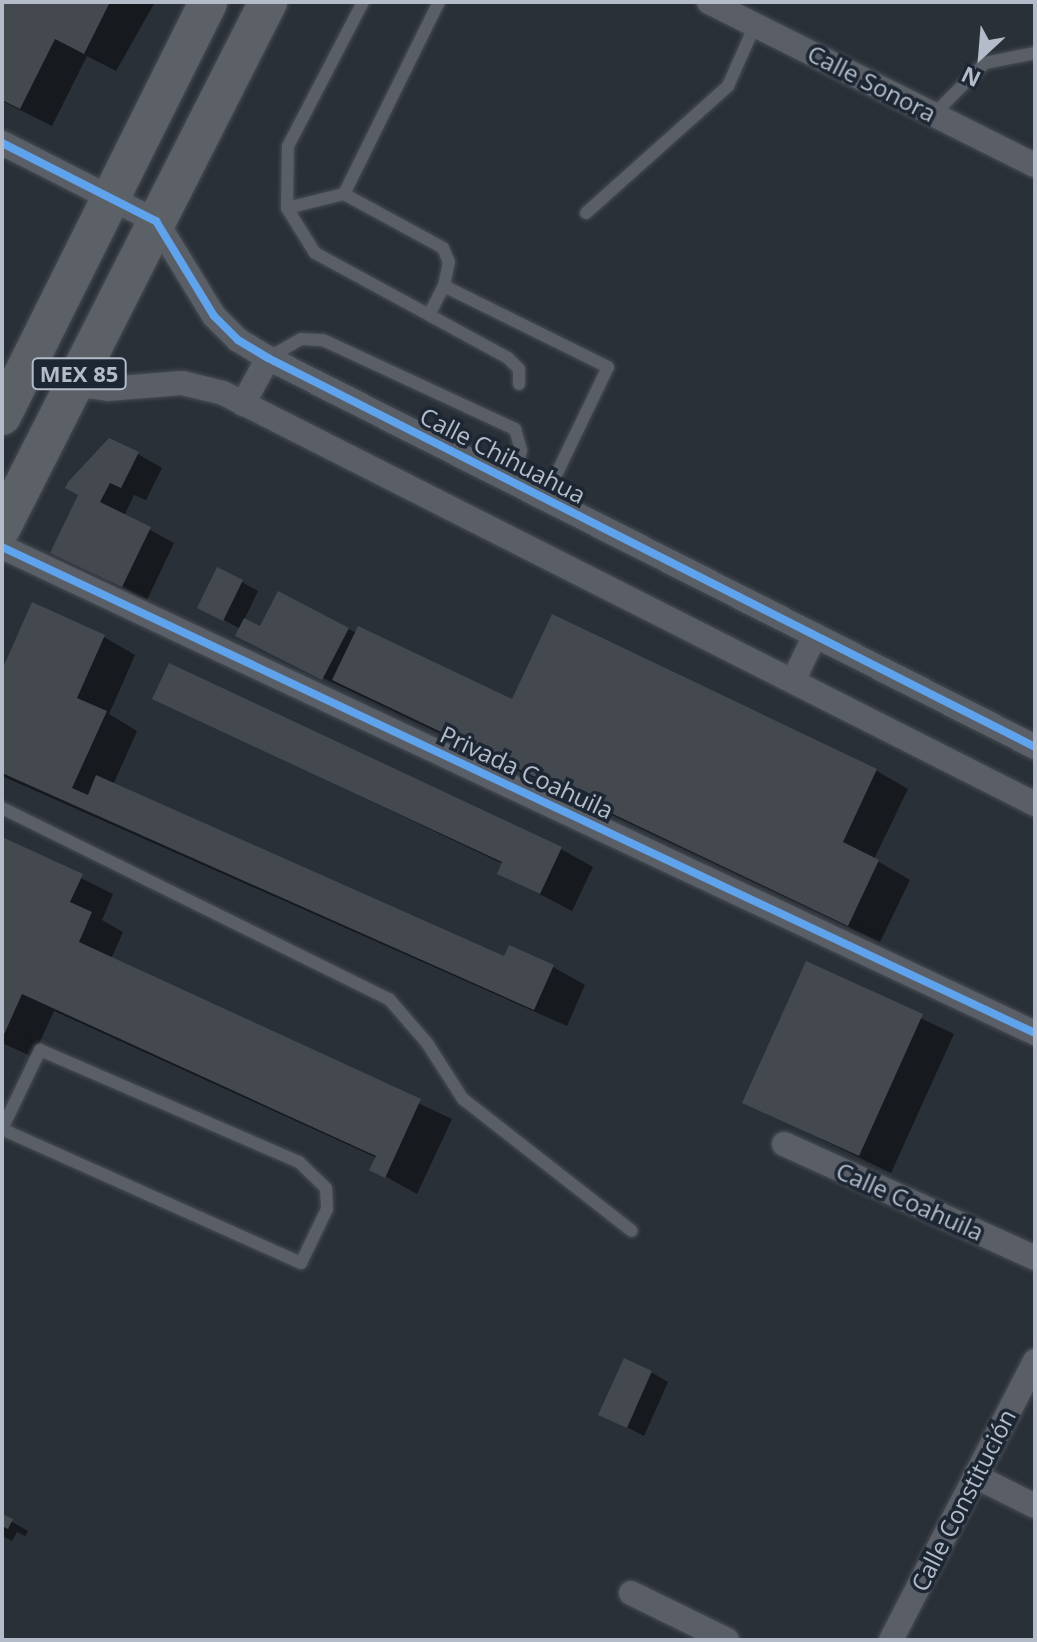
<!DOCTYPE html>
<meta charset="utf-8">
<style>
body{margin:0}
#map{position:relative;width:1037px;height:1642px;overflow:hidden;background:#2a3038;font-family:"Open Sans",sans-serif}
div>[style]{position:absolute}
.shadow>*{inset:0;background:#0007}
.building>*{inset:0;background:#444950}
.roads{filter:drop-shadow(0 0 2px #484c53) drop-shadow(0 0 2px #484c53)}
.lane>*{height:12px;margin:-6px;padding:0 6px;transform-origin:6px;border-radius:6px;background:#5a5e66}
.street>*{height:24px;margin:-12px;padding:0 12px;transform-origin:12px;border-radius:12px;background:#5a5e66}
.primary>*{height:38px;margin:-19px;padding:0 19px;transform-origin:19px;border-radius:19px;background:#5c6168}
.cycleway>*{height:8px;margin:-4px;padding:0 4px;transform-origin:4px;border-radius:4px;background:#60a3ed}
span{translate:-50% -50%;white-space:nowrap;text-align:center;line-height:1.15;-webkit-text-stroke:7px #1d2633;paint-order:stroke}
.shield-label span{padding:2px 6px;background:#1d2633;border:2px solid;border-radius:6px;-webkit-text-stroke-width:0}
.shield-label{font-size:22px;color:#b4bcc9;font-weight:700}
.street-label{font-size:24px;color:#b4bcc9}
.frame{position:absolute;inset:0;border:4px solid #b4bcc9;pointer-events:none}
.north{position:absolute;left:941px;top:16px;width:80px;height:80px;-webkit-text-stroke:6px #1d2633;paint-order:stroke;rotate:206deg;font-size:22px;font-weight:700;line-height:32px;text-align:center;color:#b4bcc9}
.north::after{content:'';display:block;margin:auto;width:28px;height:36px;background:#b4bcc9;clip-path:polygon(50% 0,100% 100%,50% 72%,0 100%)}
</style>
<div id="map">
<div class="shadow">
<div style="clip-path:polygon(2px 2px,155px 2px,116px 71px,87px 56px,52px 126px,2px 101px)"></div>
<div style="clip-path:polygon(138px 454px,162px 468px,146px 500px,134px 495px,124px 516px,174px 543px,147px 600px,53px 552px,80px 495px)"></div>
<div style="clip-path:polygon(242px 582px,258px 591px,244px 620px,260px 629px,348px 629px,513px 701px,553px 617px,877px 771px,908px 789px,874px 859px,910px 880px,880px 942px,262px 649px,241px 629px,216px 616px)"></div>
<div style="clip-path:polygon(104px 637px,135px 655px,109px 714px,137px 731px,113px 785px,505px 959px,510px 948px,553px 967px,585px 985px,567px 1026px,2px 776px,2px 675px)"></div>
<div style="clip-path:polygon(154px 698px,561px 849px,593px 867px,572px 911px,499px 873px,503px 864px)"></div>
<div style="clip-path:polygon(2px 839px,113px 894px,102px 920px,123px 932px,111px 959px,452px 1119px,417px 1194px,372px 1169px,377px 1158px,54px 1011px,33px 1057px,2px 1043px)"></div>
<div style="clip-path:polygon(807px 964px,954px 1034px,891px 1173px,744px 1102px)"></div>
<div style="clip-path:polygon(651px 1372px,668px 1382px,644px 1436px,601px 1414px)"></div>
<div style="clip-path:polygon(2px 1516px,28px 1531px,25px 1536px,17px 1532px,12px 1541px,2px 1536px)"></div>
</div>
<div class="building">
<div style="clip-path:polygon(2px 2px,110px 2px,84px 54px,55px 39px,20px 109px,2px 100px)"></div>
<div style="clip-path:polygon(109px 438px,139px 452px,121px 488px,110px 483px,100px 502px,151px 527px,122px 587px,50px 553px,78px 495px,65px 488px,68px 482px)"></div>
<div style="clip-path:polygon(217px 567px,243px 580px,223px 621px,197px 608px)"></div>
<div style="clip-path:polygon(278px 591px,349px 628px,322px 680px,235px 636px,244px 618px,260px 626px)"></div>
<div style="clip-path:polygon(32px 602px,105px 635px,77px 698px,107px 711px,72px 788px,88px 795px,96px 775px,504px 956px,509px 945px,554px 965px,534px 1010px,2px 773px,2px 670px)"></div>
<div style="clip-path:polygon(552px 614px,877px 769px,843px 842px,879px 860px,848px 926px,332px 680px,358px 626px,512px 699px)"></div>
<div style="clip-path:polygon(169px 663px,562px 847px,540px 894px,497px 874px,502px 862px,152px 699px)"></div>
<div style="clip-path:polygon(2px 837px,83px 874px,70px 902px,92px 912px,79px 942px,421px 1099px,385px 1178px,369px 1170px,376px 1156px,22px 994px,2px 1039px)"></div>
<div style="clip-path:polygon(806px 961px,923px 1014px,859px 1156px,742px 1103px)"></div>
<div style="clip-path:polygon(624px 1358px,652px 1371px,627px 1428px,598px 1415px)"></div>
<div style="clip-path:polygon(2px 1514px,13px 1519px,8px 1529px,2px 1526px)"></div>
</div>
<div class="roads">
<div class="lane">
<div style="left:363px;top:2px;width:162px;rotate:117.5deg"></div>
<div style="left:288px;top:146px;width:62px;rotate:90.9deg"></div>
<div style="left:287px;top:208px;width:53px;rotate:58.1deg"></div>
<div style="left:315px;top:253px;width:130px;rotate:28.5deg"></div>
<div style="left:429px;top:315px;width:33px;rotate:-63deg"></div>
<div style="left:444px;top:286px;width:183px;rotate:26.3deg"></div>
<div style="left:608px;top:367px;width:145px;rotate:115.7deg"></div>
<div style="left:934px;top:114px;width:72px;rotate:-45deg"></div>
<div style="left:985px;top:63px;width:51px;rotate:-11.3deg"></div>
<div style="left:344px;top:194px;width:113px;rotate:28.6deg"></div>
<div style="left:443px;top:248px;width:15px;rotate:67deg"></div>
<div style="left:449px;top:262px;width:25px;rotate:102deg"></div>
<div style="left:287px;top:208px;width:59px;rotate:-13.8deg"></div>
<div style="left:344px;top:194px;width:214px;rotate:-63.7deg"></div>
<div style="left:586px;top:213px;width:191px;rotate:-41.8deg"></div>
<div style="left:728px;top:86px;width:67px;rotate:-66.1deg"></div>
<div style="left:429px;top:315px;width:90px;rotate:28.6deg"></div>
<div style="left:508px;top:358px;width:16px;rotate:45deg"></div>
<div style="left:519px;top:369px;width:15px;rotate:90deg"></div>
<div style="left:268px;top:358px;width:38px;rotate:-30deg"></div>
<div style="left:301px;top:339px;width:22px;rotate:3deg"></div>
<div style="left:323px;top:340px;width:212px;rotate:24.9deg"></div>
<div style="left:515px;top:429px;width:22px;rotate:74deg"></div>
<div style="left:521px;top:450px;width:34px;rotate:102deg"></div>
<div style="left:2px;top:808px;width:432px;rotate:26.3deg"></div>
<div style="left:389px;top:999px;width:58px;rotate:49.2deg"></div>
<div style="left:427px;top:1043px;width:67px;rotate:57.3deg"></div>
<div style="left:463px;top:1099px;width:214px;rotate:38deg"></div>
<div style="left:40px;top:1050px;width:282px;rotate:23.4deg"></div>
<div style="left:299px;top:1162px;width:37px;rotate:44deg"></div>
<div style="left:326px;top:1188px;width:21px;rotate:87deg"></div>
<div style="left:327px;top:1209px;width:60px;rotate:115.7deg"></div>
<div style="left:301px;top:1263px;width:328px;rotate:-155.9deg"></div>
<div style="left:2px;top:1129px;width:88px;rotate:-64.3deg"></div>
</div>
<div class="street">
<div style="left:709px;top:2px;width:364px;rotate:26.6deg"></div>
<div style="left:2px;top:143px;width:173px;rotate:26.9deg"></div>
<div style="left:156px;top:221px;width:111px;rotate:58.6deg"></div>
<div style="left:214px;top:316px;width:34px;rotate:45deg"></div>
<div style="left:238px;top:340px;width:35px;rotate:31deg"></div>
<div style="left:268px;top:358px;width:860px;rotate:26.89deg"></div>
<div style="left:29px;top:362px;width:49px;rotate:26.6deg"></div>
<div style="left:73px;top:384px;width:34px;rotate:8deg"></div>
<div style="left:107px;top:389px;width:75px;rotate:-4.6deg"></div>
<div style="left:182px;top:383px;width:42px;rotate:13.7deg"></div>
<div style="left:223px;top:393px;width:910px;rotate:26.85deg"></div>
<div style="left:243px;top:404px;width:52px;rotate:-61.5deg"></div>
<div style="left:2px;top:547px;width:1142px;rotate:25.2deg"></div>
<div style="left:793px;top:681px;width:51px;rotate:-64.4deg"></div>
<div style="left:784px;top:1144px;width:276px;rotate:24.4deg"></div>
<div style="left:975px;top:1476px;width:67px;rotate:26.6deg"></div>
<div style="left:631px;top:1593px;width:107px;rotate:26.1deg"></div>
<div style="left:891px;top:1640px;width:314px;rotate:-62.7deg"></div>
</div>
<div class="primary">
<div style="left:2px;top:416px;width:462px;rotate:-63.5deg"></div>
<div style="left:2px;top:527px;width:589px;rotate:-63.13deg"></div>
</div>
</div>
<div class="cycleway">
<div style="left:2px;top:143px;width:173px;rotate:26.9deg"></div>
<div style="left:156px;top:221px;width:111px;rotate:58.6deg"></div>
<div style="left:214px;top:316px;width:34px;rotate:45deg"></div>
<div style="left:238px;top:340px;width:35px;rotate:31deg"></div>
<div style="left:268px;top:358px;width:860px;rotate:26.89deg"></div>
<div style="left:2px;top:547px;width:1142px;rotate:25.2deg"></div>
</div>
<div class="shield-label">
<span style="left:79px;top:374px">MEX 85</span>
</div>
<div class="street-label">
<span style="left:872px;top:83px;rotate:27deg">Calle Sonora</span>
<span style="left:503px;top:455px;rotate:27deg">Calle Chihuahua</span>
<span style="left:527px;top:772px;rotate:25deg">Privada Coahuila</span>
<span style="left:910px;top:1201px;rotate:24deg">Calle Coahuila</span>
<span style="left:963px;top:1500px;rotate:-63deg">Calle Constitución</span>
</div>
<div class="frame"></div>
<div class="north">N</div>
</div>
